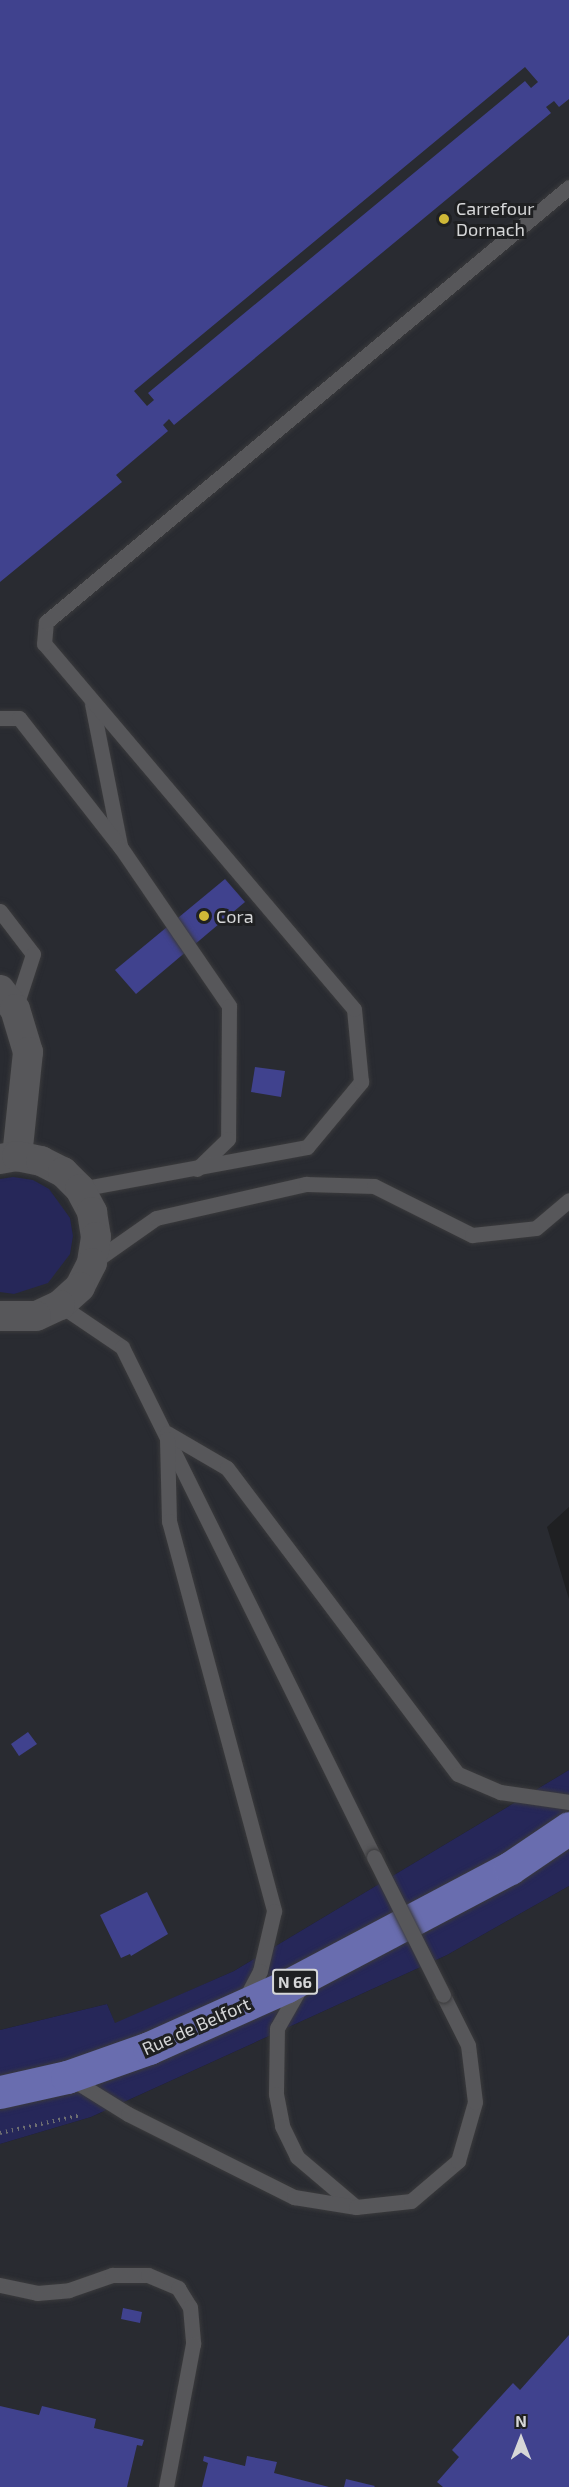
<!DOCTYPE html>
<style>
body{margin:0}
#map{position:relative;width:569px;height:2487px;overflow:hidden;background:#1f2022;font-family:"Exo 2",sans-serif}
div>[style]{position:absolute}
.built>*{inset:0;background:#292b31}
.green>*{inset:0;background:#262759}
.building>*{inset:0;background:#40428e}
.path>*{height:4px;margin-top:-2px;transform-origin:0;background:repeating-linear-gradient(90deg,#6e6f71 0 1.5px,transparent 0 6px)}
.roads{filter:drop-shadow(0 0 2px #3a3a3c) drop-shadow(0 0 2px #3a3a3c)}
.service>*{height:15px;margin:-7.5px;padding:0 7.5px;transform-origin:7.5px;border-radius:7.5px;background:#57575a}
.minor>*{height:30px;margin:-15px;padding:0 15px;transform-origin:15px;border-radius:15px;background:#57575a}
.primary>*{height:33px;margin:-16.5px;padding:0 16.5px;transform-origin:16.5px;border-radius:16.5px;background:#696daf}
.bridges{filter:drop-shadow(0 0 2px #3a3a3c) drop-shadow(0 0 2px #3a3a3c)}
.service-bridge>*{height:15px;margin:-7.5px;padding:0 7.5px;transform-origin:7.5px;border-radius:7.5px;background:#57575a}
.dots>*{width:16px;height:16px;translate:-50% -50%;box-sizing:border-box;border:3px solid #1f2022;border-radius:50%}
span{translate:-50% -50%;white-space:nowrap;text-align:center;line-height:1.15;-webkit-text-stroke:6px #1f2022;paint-order:stroke}
.shield-label span{padding:2px 4px;background:#1f2022;border:2px solid;border-radius:4px;-webkit-text-stroke-width:0}
.shield-label{font-size:16px;color:#d6d7d8;font-weight:700}
.poi-label{font-size:18px;color:#d6d7d8}
.left{translate:0 -50%;text-align:left}
.street-label{font-size:18px;color:#d6d7d8}
.north{position:absolute;left:491px;top:2409px;width:60px;height:60px;-webkit-text-stroke:4px #1f2022;paint-order:stroke;rotate:0deg;font-size:16px;font-weight:700;line-height:24px;text-align:center;color:#d6d7d8}
.north::after{content:'';display:block;margin:auto;width:21px;height:27px;background:#d6d7d8;clip-path:polygon(50% 0,100% 100%,50% 72%,0 100%)}
</style>
<div id="map">
<div class="built">
<div style="clip-path:polygon(0 0,569px 0,569px 1507px,547px 1527px,569px 1599px,569px 1770px,234px 1971px,115px 2024px,107px 2004px,0 2030px)"></div>
<div style="clip-path:polygon(569px 1886px,569px 2487px,0 2487px,0 2144px,91px 2117px,447px 1955px)"></div>
</div>
<div class="green">
<div style="clip-path:polygon(13px 1177px,33px 1180px,49px 1189px,70px 1218px,73px 1236px,70px 1254px,48px 1283px,14px 1294px,0 1292px,0 1179px)"></div>
<div style="clip-path:polygon(569px 1770px,569px 1886px,447px 1955px,91px 2117px,0 2144px,0 2030px,107px 2004px,115px 2023px,234px 1971px)"></div>
</div>
<div class="building">
<div style="clip-path:polygon(evenodd,0 0,569px 0,569px 99px,559px 107px,554px 101px,546px 107px,551px 113px,174px 425px,169px 419px,163px 425px,168px 431px,116px 475px,122px 482px,0 582px,0 0,525px 67px,538px 82px,531px 88px,525px 81px,148px 393px,154px 400px,147px 406px,134px 391px,525px 67px)"></div>
<div style="clip-path:polygon(225px 879px,245px 902px,136px 994px,115px 970px)"></div>
<div style="clip-path:polygon(255px 1067px,285px 1071px,281px 1097px,251px 1092px)"></div>
<div style="clip-path:polygon(28px 1732px,37px 1744px,19px 1756px,11px 1744px)"></div>
<div style="clip-path:polygon(147px 1892px,168px 1934px,131px 1956px,130px 1954px,121px 1958px,100px 1915px)"></div>
<div style="clip-path:polygon(123px 2308px,142px 2312px,140px 2323px,121px 2319px)"></div>
<div style="clip-path:polygon(569px 2335px,569px 2487px,443px 2487px,437px 2482px,459px 2457px,452px 2450px,513px 2383px,520px 2390px)"></div>
<div style="clip-path:polygon(0 2406px,39px 2415px,42px 2406px,96px 2419px,94px 2428px,144px 2440px,142px 2446px,137px 2445px,127px 2487px,0 2487px)"></div>
<div style="clip-path:polygon(204px 2456px,245px 2466px,247px 2456px,277px 2462px,274px 2473px,329px 2487px,202px 2487px,208px 2463px,203px 2461px)"></div>
<div style="clip-path:polygon(346px 2479px,375px 2486px,374px 2487px,344px 2487px)"></div>
</div>
<div class="path">
<div style="left:0;top:2133px;width:83px;rotate:-12.5deg"></div>
</div>
<div class="roads">
<div class="service">
<div style="left:92px;top:704px;width:144px;rotate:78.8deg"></div>
<div style="left:0;top:718px;width:19px"></div>
<div style="left:19px;top:718px;width:165px;rotate:51.9deg"></div>
<div style="left:121px;top:848px;width:191px;rotate:55.6deg"></div>
<div style="left:229px;top:1006px;width:133px;rotate:90.4deg"></div>
<div style="left:228px;top:1139px;width:43px;rotate:135.9deg"></div>
<div style="left:0;top:911px;width:54px;rotate:52.5deg"></div>
<div style="left:33px;top:954px;width:58px;rotate:108.1deg"></div>
<div style="left:80px;top:1189px;width:231px;rotate:-10.5deg"></div>
<div style="left:307px;top:1147px;width:85px;rotate:-50.3deg"></div>
<div style="left:361px;top:1082px;width:73px;rotate:-95.5deg"></div>
<div style="left:354px;top:1009px;width:479px;rotate:-130.3deg"></div>
<div style="left:44px;top:644px;width:22px;rotate:-85deg"></div>
<div style="left:46px;top:622px;width:680px;rotate:-39.75deg"></div>
<div style="left:92px;top:1263px;width:78px;rotate:-35.1deg"></div>
<div style="left:156px;top:1218px;width:154px;rotate:-12.8deg"></div>
<div style="left:306px;top:1184px;width:68px;rotate:1.7deg"></div>
<div style="left:374px;top:1186px;width:110px;rotate:26.6deg"></div>
<div style="left:472px;top:1235px;width:64px;rotate:-6.2deg"></div>
<div style="left:536px;top:1228px;width:43px;rotate:-40.3deg"></div>
<div style="left:60px;top:1305px;width:75px;rotate:34.1deg"></div>
<div style="left:122px;top:1347px;width:569px;rotate:63.71deg"></div>
<div style="left:167px;top:1433px;width:69px;rotate:30.3deg"></div>
<div style="left:227px;top:1468px;width:383px;rotate:53deg"></div>
<div style="left:458px;top:1774px;width:46px;rotate:23.2deg"></div>
<div style="left:500px;top:1792px;width:70px;rotate:8.2deg"></div>
<div style="left:167px;top:1439px;width:82px;rotate:88.6deg"></div>
<div style="left:169px;top:1521px;width:404px;rotate:74.9deg"></div>
<div style="left:274px;top:1911px;width:62px;rotate:103.1deg"></div>
<div style="left:260px;top:1971px;width:34px;rotate:118deg"></div>
<div style="left:301px;top:1986px;width:48px;rotate:119.7deg"></div>
<div style="left:277px;top:2028px;width:66px;rotate:90.9deg"></div>
<div style="left:276px;top:2094px;width:33px;rotate:79deg"></div>
<div style="left:282px;top:2126px;width:34px;rotate:64deg"></div>
<div style="left:297px;top:2157px;width:77px;rotate:40.3deg"></div>
<div style="left:70px;top:2078px;width:68px;rotate:31.8deg"></div>
<div style="left:128px;top:2114px;width:186px;rotate:26.6deg"></div>
<div style="left:294px;top:2197px;width:63px;rotate:9.2deg"></div>
<div style="left:356px;top:2207px;width:55px;rotate:-6.2deg"></div>
<div style="left:411px;top:2201px;width:62px;rotate:-40.4deg"></div>
<div style="left:458px;top:2161px;width:61px;rotate:-73.9deg"></div>
<div style="left:475px;top:2102px;width:57px;rotate:-97deg"></div>
<div style="left:468px;top:2045px;width:56px;rotate:-116.6deg"></div>
<div style="left:0;top:2285px;width:38px;rotate:12deg"></div>
<div style="left:37px;top:2293px;width:32px;rotate:-5deg"></div>
<div style="left:69px;top:2290px;width:46px;rotate:-19.2deg"></div>
<div style="left:112px;top:2275px;width:36px"></div>
<div style="left:148px;top:2275px;width:33px;rotate:23deg"></div>
<div style="left:178px;top:2288px;width:22px;rotate:58deg"></div>
<div style="left:190px;top:2307px;width:37px;rotate:85deg"></div>
<div style="left:193px;top:2344px;width:146px;rotate:100.7deg"></div>
</div>
<div class="minor">
<div style="left:0;top:990px;width:24px;rotate:52deg"></div>
<div style="left:15px;top:1009px;width:45px;rotate:73.2deg"></div>
<div style="left:28px;top:1052px;width:105px;rotate:96deg"></div>
<div style="left:0;top:1159px;width:17px;rotate:-10deg"></div>
<div style="left:17px;top:1156px;width:25px;rotate:12deg"></div>
<div style="left:41px;top:1161px;width:25px;rotate:27deg"></div>
<div style="left:63px;top:1172px;width:24px;rotate:45deg"></div>
<div style="left:80px;top:1189px;width:26px;rotate:62deg"></div>
<div style="left:92px;top:1212px;width:25px;rotate:81deg"></div>
<div style="left:96px;top:1237px;width:26px;rotate:99deg"></div>
<div style="left:92px;top:1263px;width:27px;rotate:117deg"></div>
<div style="left:80px;top:1287px;width:27px;rotate:138deg"></div>
<div style="left:60px;top:1305px;width:26px;rotate:155deg"></div>
<div style="left:36px;top:1316px;width:36px;rotate:180deg"></div>
</div>
<div class="primary">
<div style="left:0;top:2092px;width:69px;rotate:-12.6deg"></div>
<div style="left:67px;top:2077px;width:87px;rotate:-19.5deg"></div>
<div style="left:149px;top:2048px;width:151px;rotate:-24.2deg"></div>
<div style="left:287px;top:1986px;width:252px;rotate:-27.9deg"></div>
<div style="left:510px;top:1868px;width:71px;rotate:-34.1deg"></div>
</div>
</div>
<div class="bridges">
<div class="service-bridge">
<div style="left:374px;top:1857px;width:154px;rotate:63.4deg"></div>
</div>
</div>
<div class="dots">
<div style="left:444px;top:219px;background:#cfb837"></div>
<div style="left:204px;top:916px;background:#cfb837"></div>
</div>
<div class="shield-label">
<span style="left:295px;top:1982px">N 66</span>
</div>
<div class="poi-label">
<span class="left" style="left:456px;top:219px">Carrefour<br>Dornach</span>
<span class="left" style="left:216px;top:916px">Cora</span>
</div>
<div class="street-label">
<span style="left:196px;top:2026px;rotate:-24deg">Rue de Belfort</span>
</div>
<div class="north">N</div>
</div>
